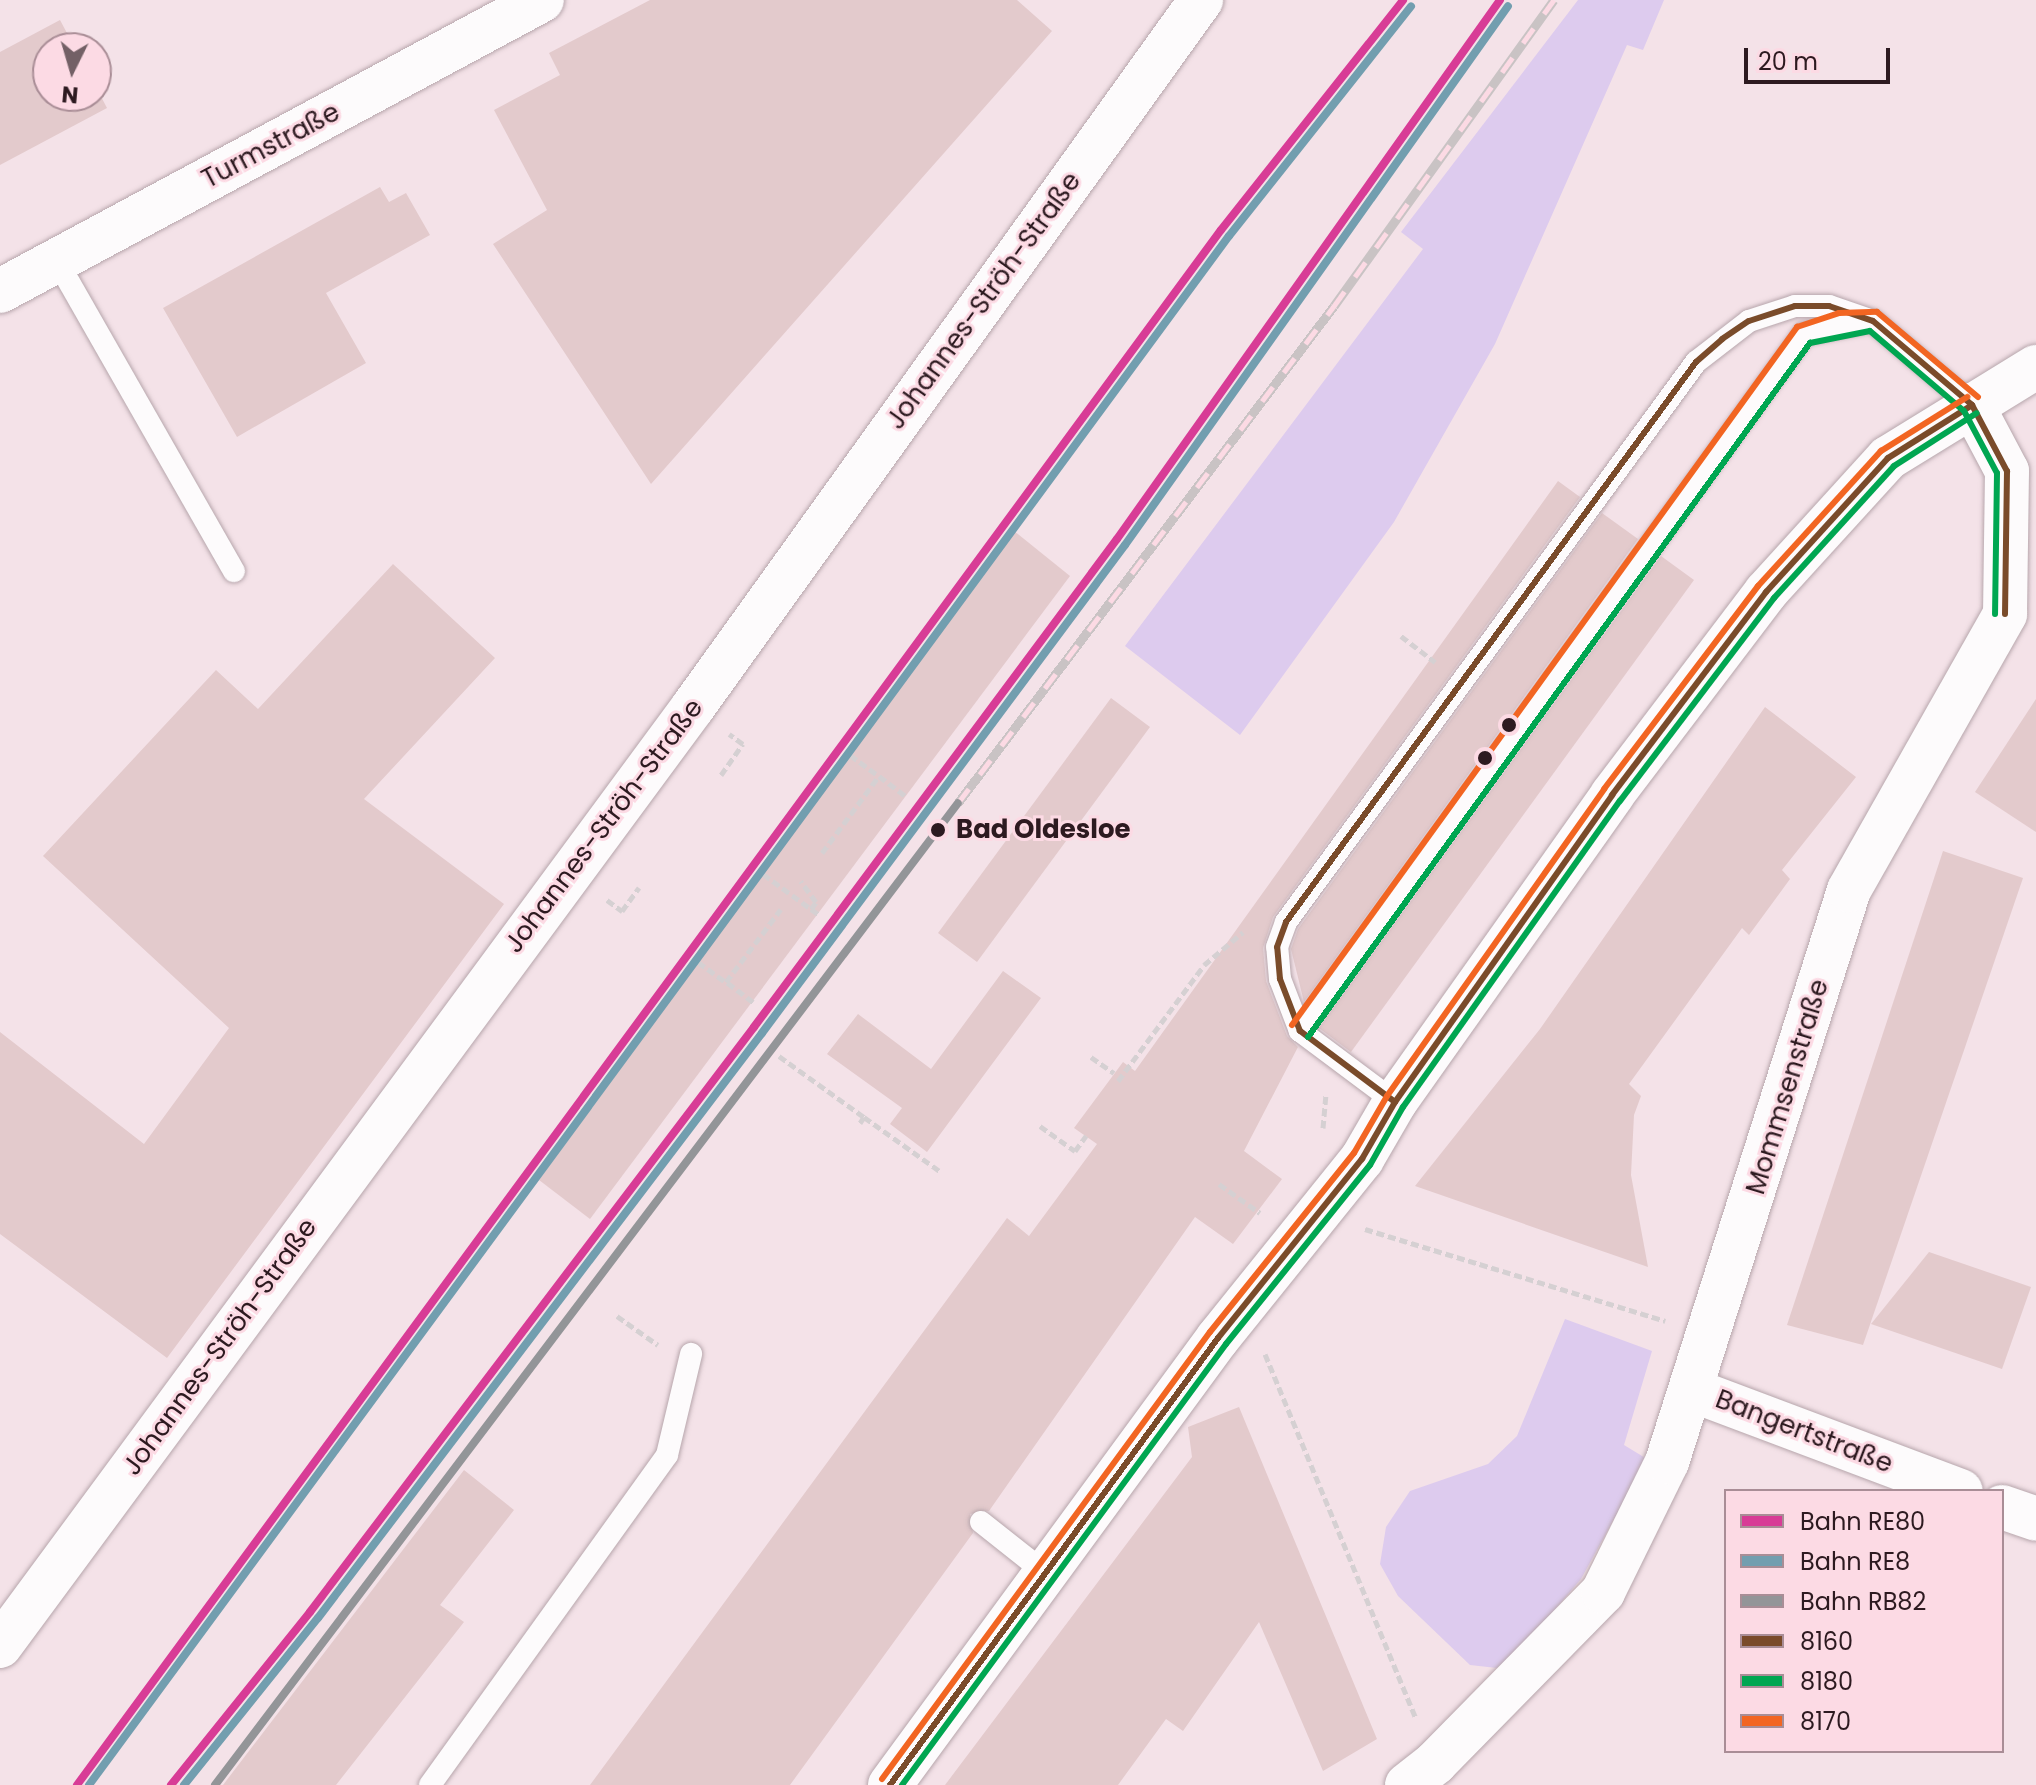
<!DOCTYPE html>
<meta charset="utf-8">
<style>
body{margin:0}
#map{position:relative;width:2036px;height:1785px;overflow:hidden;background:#f4e2e8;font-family:Poppins,sans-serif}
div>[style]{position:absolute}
.green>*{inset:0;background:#ddcbee}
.building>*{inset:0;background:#e3cacc}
.path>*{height:5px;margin-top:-2.5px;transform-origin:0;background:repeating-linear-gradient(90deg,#d5d0d2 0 8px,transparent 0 12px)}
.roads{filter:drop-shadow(0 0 2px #b7a6ac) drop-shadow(0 0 2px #b7a6ac)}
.lane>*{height:22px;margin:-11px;padding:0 11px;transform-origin:11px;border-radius:11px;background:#fdfbfc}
.street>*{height:44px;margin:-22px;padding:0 22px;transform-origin:22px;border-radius:22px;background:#fdfbfc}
.rail>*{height:9px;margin-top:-4.5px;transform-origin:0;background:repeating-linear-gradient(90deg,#fcdae4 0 18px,#c9c3c4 0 36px);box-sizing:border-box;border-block:2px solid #c9c3c4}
.bus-1>*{height:6px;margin:-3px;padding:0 3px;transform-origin:3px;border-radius:3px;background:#7a4b2a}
.bus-2>*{height:6px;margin:-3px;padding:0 3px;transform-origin:3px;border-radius:3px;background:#00a651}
.bus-3>*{height:6px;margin:-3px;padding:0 3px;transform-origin:3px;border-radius:3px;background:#f26522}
.rail-1>*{height:8px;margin:-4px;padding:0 4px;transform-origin:4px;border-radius:4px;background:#d83c96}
.rail-2>*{height:8px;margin:-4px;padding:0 4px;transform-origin:4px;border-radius:4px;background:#729eaf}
.rail-3>*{height:8px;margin:-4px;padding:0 4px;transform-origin:4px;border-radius:4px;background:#939598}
.dots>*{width:22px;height:22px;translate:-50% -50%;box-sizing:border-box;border:4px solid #fcdae4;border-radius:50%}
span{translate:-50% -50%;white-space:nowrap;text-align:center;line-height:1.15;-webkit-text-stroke:6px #fcdae4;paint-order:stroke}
.street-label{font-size:26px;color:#2d1a20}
.stop-label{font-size:26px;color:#2d1a20;font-weight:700}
.left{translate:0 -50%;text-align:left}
.legend{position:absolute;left:1724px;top:1489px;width:280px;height:264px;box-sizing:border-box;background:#fcdae4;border:2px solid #a98d96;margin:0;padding:10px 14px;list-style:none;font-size:24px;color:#2d1a20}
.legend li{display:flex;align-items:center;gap:16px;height:40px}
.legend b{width:40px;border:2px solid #a98d96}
.north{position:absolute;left:32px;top:32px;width:80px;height:80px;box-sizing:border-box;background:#fcdae4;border:2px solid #a98d96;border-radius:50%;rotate:185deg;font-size:22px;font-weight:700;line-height:32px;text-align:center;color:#2d1a20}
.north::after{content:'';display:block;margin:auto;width:28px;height:36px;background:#736066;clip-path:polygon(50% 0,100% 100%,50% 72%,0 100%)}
.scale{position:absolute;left:1744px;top:48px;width:146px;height:36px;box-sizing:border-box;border:4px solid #2d1a20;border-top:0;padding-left:10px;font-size:24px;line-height:28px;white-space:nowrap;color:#2d1a20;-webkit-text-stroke:6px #fcdae4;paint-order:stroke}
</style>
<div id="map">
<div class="green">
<div style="clip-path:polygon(1578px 0,1664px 0,1643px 50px,1627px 45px,1495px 344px,1394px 522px,1240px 735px,1125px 646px,1423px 249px,1401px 232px)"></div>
<div style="clip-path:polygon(1565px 1319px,1652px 1351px,1624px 1445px,1647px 1459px,1581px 1579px,1527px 1642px,1497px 1668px,1470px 1665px,1398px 1596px,1380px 1564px,1386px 1527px,1410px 1491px,1488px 1464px,1517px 1436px)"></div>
</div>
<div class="building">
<div style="clip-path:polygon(650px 0,1017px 0,1052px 31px,651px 484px,493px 244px,547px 210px,494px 110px,560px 75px,549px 53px)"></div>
<div style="clip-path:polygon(60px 20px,75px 48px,48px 48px,48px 96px,96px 96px,96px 87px,107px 108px,0 165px,0 52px)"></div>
<div style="clip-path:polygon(380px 187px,389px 202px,406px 193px,430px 235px,326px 293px,366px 363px,237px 437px,163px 308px)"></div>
<div style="clip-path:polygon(1558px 481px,1580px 497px,1273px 917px,1263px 948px,1266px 981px,1287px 1036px,1298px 1047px,1244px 1151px,1282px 1179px,1233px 1244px,1195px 1217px,989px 1511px,970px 1514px,973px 1533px,790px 1785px,590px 1785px,1007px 1218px,1029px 1236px,1097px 1144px,1074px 1128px,1123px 1062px,1135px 1071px)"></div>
<div style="clip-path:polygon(1602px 513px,1638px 539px,1304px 1002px,1291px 949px,1298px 929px)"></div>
<div style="clip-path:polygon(1014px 531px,1070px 576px,590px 1219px,539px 1180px)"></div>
<div style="clip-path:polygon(1661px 556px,1694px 580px,1351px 1052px,1319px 1028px)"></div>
<div style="clip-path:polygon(393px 564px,495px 658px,364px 799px,504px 904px,167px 1358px,0 1234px,0 1032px,144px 1144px,229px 1028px,43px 856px,216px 670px,258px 709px)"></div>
<div style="clip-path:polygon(1111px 698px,1150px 727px,977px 962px,938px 933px)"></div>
<div style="clip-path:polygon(2036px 699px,2036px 832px,1975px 792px)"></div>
<div style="clip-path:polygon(1765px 707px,1856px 777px,1782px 870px,1790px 879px,1749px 935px,1742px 928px,1629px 1084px,1641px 1096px,1634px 1115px,1631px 1175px,1648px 1267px,1415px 1186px,1540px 1029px)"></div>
<div style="clip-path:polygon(1943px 851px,2023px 878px,1863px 1345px,1787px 1325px)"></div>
<div style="clip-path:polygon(1003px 971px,1041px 998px,927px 1152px,890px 1124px,902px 1108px,827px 1054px,858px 1014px,931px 1069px)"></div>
<div style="clip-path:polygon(1929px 1252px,2031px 1287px,2002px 1369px,1871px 1324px)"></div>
<div style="clip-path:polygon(1239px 1407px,1377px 1739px,1323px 1771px,1259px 1622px,1183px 1731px,1166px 1719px,1118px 1785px,945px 1785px,1192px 1457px,1188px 1427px)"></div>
<div style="clip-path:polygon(464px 1470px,514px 1510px,440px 1605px,464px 1622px,336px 1785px,223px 1785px)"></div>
</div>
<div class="path">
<div style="left:1401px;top:636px;width:43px;rotate:37.4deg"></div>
<div style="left:850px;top:755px;width:36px;rotate:36deg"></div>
<div style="left:721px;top:775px;width:38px;rotate:-55deg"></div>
<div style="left:743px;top:744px;width:17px;rotate:-144deg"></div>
<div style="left:822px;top:853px;width:96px;rotate:-53.5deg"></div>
<div style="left:879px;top:776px;width:34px;rotate:37deg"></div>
<div style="left:763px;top:874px;width:59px;rotate:36.1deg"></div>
<div style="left:811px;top:909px;width:9px;rotate:-54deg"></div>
<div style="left:816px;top:902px;width:26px;rotate:-126deg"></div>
<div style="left:607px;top:900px;width:19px;rotate:36deg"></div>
<div style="left:622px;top:911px;width:29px;rotate:-54deg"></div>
<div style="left:811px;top:909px;width:9px;rotate:36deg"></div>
<div style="left:698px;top:962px;width:34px;rotate:36deg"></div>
<div style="left:753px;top:1002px;width:34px;rotate:-143deg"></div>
<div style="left:726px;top:982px;width:91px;rotate:-53deg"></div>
<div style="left:779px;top:1056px;width:105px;rotate:35.7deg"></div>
<div style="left:1091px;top:1057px;width:28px;rotate:35deg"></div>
<div style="left:1118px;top:1081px;width:144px;rotate:-53.4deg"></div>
<div style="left:1204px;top:965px;width:51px;rotate:-40.2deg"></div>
<div style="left:860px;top:1123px;width:7px;rotate:-56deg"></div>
<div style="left:864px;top:1117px;width:95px;rotate:35.5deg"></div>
<div style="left:1040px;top:1126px;width:43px;rotate:35.5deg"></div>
<div style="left:1075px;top:1151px;width:19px;rotate:-54deg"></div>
<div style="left:1323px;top:1128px;width:33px;rotate:-85deg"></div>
<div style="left:1219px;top:1184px;width:50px;rotate:35.3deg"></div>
<div style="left:1365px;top:1229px;width:314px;rotate:17deg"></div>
<div style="left:617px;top:1316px;width:50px;rotate:35.3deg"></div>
<div style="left:1265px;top:1354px;width:394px;rotate:67.5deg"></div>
</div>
<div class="roads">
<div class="lane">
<div style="left:57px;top:261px;width:357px;rotate:60.3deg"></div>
<div style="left:1300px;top:1031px;width:860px;rotate:-54.13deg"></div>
<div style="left:1804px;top:334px;width:61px;rotate:-11.3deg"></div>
<div style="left:1395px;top:1102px;width:119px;rotate:-143.2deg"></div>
<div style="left:1300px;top:1031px;width:56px;rotate:-111deg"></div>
<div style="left:1280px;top:979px;width:32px;rotate:-95deg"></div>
<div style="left:1277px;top:947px;width:27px;rotate:-70deg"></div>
<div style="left:1286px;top:922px;width:694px;rotate:-53.79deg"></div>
<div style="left:1696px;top:362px;width:67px;rotate:-37.7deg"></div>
<div style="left:1749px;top:321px;width:48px;rotate:-18.1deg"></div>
<div style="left:1795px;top:306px;width:34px"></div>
<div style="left:1829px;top:306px;width:46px;rotate:18.8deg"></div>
<div style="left:1873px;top:321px;width:130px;rotate:40.3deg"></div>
<div style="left:981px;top:1522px;width:80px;rotate:38.4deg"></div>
<div style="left:430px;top:1785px;width:406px;rotate:-54.3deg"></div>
<div style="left:667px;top:1455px;width:104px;rotate:-76.6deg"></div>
</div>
<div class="street">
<div style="left:0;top:291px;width:615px;rotate:-28.23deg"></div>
<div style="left:1692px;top:1390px;width:287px;rotate:20.6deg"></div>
<div style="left:2002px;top:1507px;width:36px;rotate:19deg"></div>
<div style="left:0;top:1646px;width:1167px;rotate:-53.57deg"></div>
<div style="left:693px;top:707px;width:871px;rotate:-54.3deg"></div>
<div style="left:890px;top:1785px;width:554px;rotate:-53.73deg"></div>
<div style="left:1218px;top:1338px;width:230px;rotate:-51.2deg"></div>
<div style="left:1362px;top:1159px;width:66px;rotate:-59.9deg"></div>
<div style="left:1395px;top:1102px;width:376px;rotate:-54.7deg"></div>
<div style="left:1612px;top:795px;width:255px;rotate:-52.8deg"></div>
<div style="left:1766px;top:592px;width:181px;rotate:-47.7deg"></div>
<div style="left:1888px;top:458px;width:174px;rotate:-31.6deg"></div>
<div style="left:1407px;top:1785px;width:36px;rotate:-38deg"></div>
<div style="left:1435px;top:1763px;width:240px;rotate:-45.5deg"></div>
<div style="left:1603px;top:1592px;width:145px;rotate:-63.8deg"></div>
<div style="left:1667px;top:1462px;width:600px;rotate:-72.35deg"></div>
<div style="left:1849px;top:890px;width:317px;rotate:-60.5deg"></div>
<div style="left:2005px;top:614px;width:143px;rotate:-89.2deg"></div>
<div style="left:2007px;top:471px;width:75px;rotate:-117.9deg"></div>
</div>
</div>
<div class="rail">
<div style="left:958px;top:803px;width:623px;rotate:-52.89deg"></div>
<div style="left:1334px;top:306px;width:377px;rotate:-54.3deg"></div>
</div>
<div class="bus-1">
<div style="left:1395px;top:1102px;width:119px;rotate:-143.2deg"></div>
<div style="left:1300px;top:1031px;width:56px;rotate:-111deg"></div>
<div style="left:1280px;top:979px;width:32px;rotate:-95deg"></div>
<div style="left:1277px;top:947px;width:27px;rotate:-70deg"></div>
<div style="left:1286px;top:922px;width:694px;rotate:-53.79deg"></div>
<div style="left:1696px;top:362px;width:35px;rotate:-41deg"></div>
<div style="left:1722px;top:339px;width:32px;rotate:-34deg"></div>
<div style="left:1749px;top:321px;width:48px;rotate:-18.1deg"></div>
<div style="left:1795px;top:306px;width:34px"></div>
<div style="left:1829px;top:306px;width:46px;rotate:18.8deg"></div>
<div style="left:1873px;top:321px;width:130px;rotate:40.3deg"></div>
<div style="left:1972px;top:405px;width:75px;rotate:62.1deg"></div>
<div style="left:2007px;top:471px;width:143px;rotate:90.8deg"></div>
<div style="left:890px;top:1785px;width:554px;rotate:-53.73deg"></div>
<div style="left:1218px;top:1338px;width:230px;rotate:-51.2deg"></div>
<div style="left:1362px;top:1159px;width:66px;rotate:-59.9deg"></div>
<div style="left:1395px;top:1102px;width:376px;rotate:-54.7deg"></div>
<div style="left:1612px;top:795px;width:255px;rotate:-52.8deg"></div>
<div style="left:1766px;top:592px;width:181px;rotate:-47.7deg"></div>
<div style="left:1888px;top:458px;width:99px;rotate:-32.2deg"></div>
</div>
<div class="bus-2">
<div style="left:1308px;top:1037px;width:857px;rotate:-54.12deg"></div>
<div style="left:1810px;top:343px;width:61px;rotate:-11.3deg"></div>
<div style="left:1870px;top:331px;width:123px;rotate:40.4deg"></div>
<div style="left:1964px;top:411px;width:70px;rotate:62deg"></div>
<div style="left:1997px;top:473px;width:141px;rotate:90.8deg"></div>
<div style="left:902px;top:1785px;width:547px;rotate:-53.7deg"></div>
<div style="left:1226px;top:1344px;width:230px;rotate:-51.2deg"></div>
<div style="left:1370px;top:1165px;width:67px;rotate:-60.4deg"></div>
<div style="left:1403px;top:1107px;width:375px;rotate:-54.7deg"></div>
<div style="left:1620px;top:801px;width:255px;rotate:-52.8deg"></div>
<div style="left:1774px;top:598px;width:178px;rotate:-47.7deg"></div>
<div style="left:1894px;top:466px;width:98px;rotate:-32.6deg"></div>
</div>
<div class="bus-3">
<div style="left:1292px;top:1025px;width:862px;rotate:-54.11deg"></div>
<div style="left:1797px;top:327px;width:44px;rotate:-18.4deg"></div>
<div style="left:1839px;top:313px;width:38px;rotate:-2deg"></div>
<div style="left:1877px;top:312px;width:132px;rotate:40.1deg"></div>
<div style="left:882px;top:1779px;width:554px;rotate:-53.73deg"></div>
<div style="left:1210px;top:1332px;width:230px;rotate:-51.2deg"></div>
<div style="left:1354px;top:1153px;width:66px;rotate:-59.9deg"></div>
<div style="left:1387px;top:1096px;width:376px;rotate:-54.7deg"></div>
<div style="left:1604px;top:789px;width:255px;rotate:-52.8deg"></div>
<div style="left:1758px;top:586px;width:183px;rotate:-47.7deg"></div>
<div style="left:1881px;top:451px;width:102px;rotate:-32.1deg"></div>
</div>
<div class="rail-1">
<div style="left:77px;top:1785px;width:1930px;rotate:-53.66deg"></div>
<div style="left:1221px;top:230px;width:293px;rotate:-51.6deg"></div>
<div style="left:171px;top:1785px;width:222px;rotate:-51.2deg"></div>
<div style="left:310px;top:1612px;width:734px;rotate:-52.8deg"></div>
<div style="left:754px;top:1027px;width:608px;rotate:-53.36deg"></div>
<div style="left:1117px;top:539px;width:661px;rotate:-54.6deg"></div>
</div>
<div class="rail-2">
<div style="left:89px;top:1785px;width:1923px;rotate:-53.65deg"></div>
<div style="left:1229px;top:236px;width:293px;rotate:-51.6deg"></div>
<div style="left:184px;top:1785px;width:214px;rotate:-51.3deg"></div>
<div style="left:318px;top:1618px;width:734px;rotate:-52.8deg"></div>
<div style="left:762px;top:1033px;width:608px;rotate:-53.36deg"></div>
<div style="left:1125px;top:545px;width:661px;rotate:-54.6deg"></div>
</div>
<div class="rail-3">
<div style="left:215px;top:1785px;width:1231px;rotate:-52.89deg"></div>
</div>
<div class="dots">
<div style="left:1509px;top:725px;background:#2d1a20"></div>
<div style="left:1485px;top:758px;background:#2d1a20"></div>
<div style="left:938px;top:830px;background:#2d1a20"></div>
</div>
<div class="street-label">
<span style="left:271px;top:146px;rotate:-28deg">Turmstraße</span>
<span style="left:984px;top:301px;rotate:-54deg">Johannes-Ströh-Straße</span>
<span style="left:604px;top:826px;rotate:-53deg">Johannes-Ströh-Straße</span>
<span style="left:1788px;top:1087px;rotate:-73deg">Mommsenstraße</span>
<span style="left:220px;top:1347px;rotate:-54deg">Johannes-Ströh-Straße</span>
<span style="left:1804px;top:1432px;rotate:21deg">Bangertstraße</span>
</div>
<div class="stop-label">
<span class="left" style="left:956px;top:830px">Bad Oldesloe</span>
</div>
<ul class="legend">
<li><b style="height:10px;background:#d83c96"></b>Bahn RE80</li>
<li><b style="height:10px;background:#729eaf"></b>Bahn RE8</li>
<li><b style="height:10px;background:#939598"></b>Bahn RB82</li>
<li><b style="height:10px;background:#7a4b2a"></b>8160</li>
<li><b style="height:10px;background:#00a651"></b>8180</li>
<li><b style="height:10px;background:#f26522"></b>8170</li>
</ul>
<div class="north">N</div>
<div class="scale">20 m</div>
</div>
